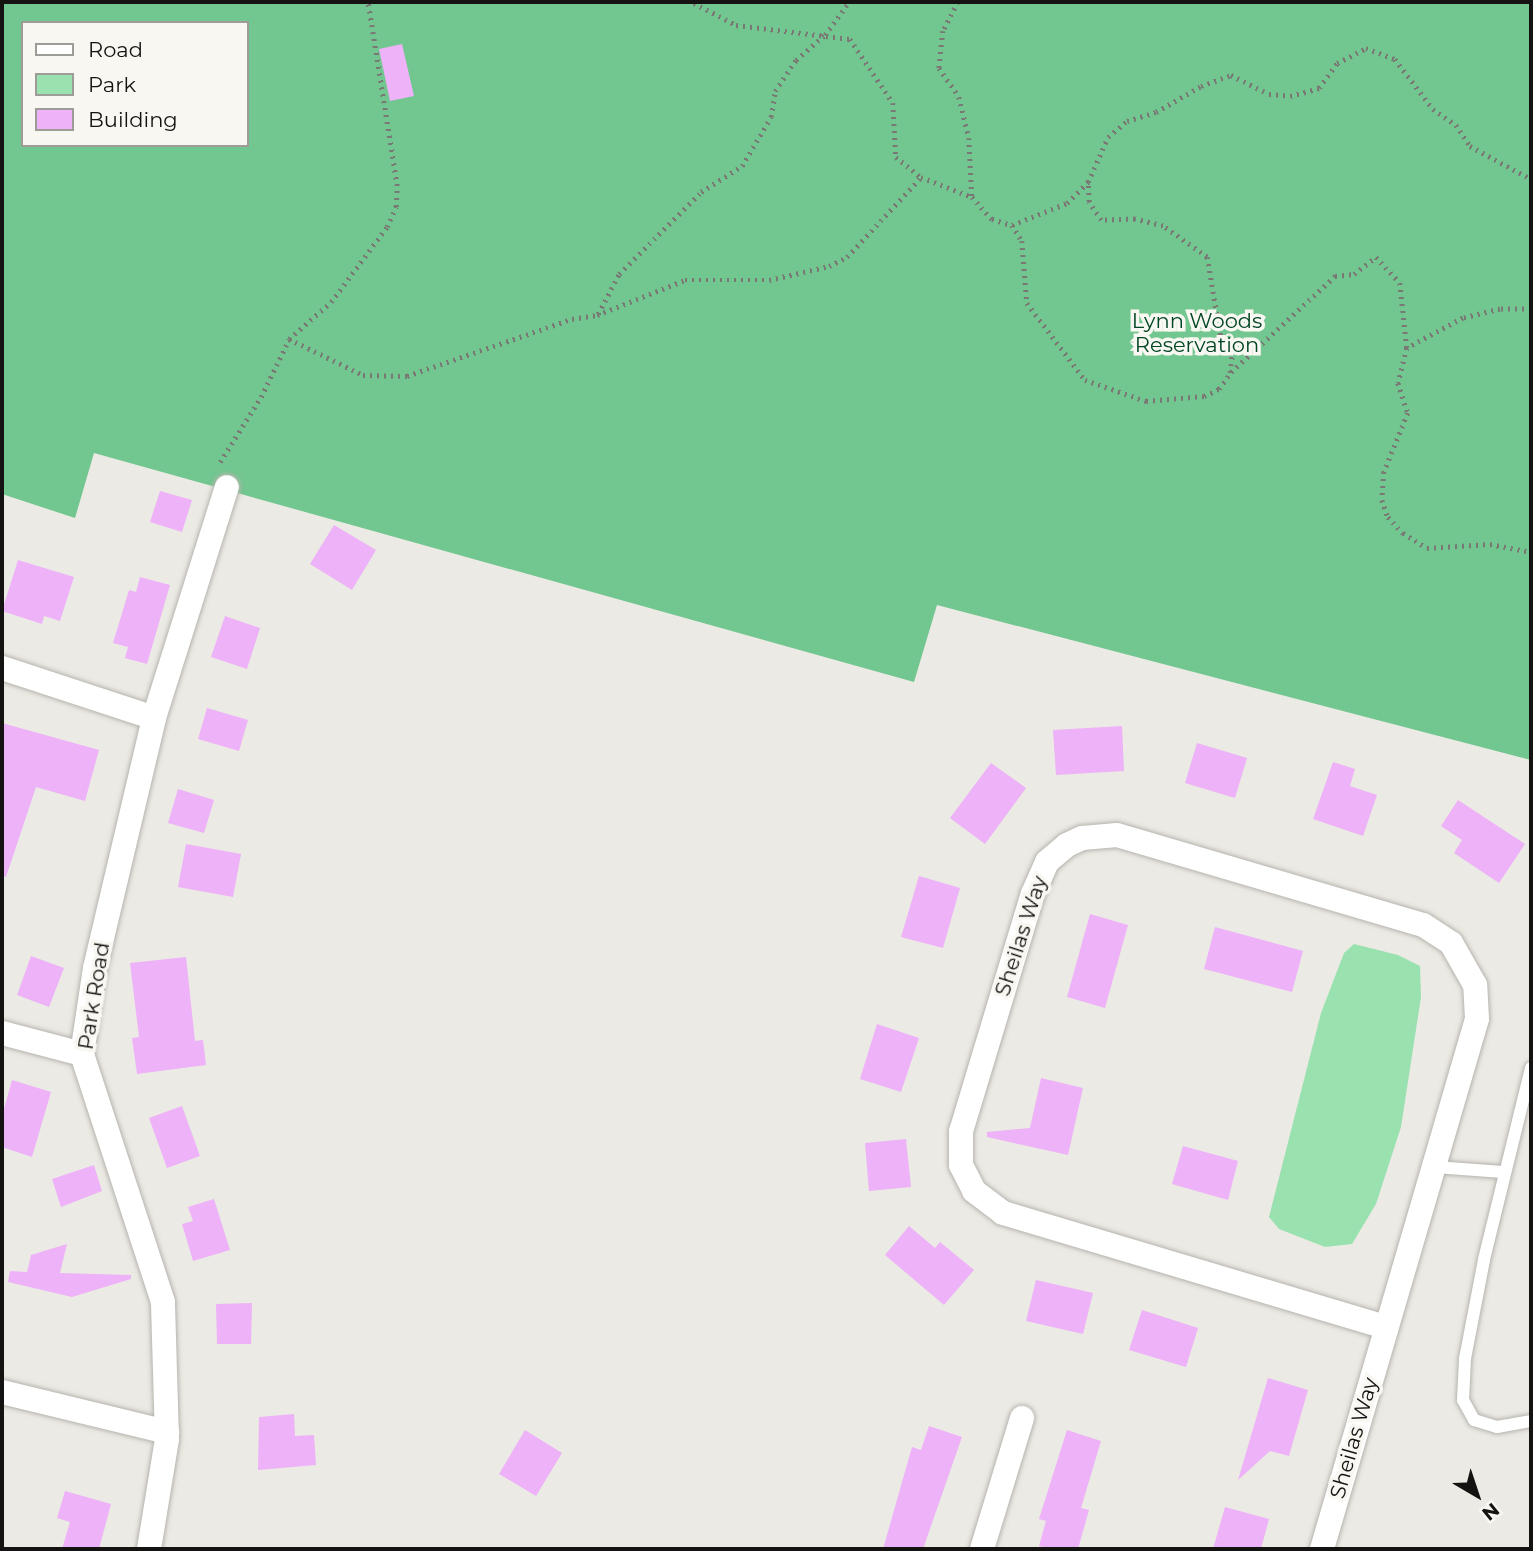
<!DOCTYPE html>
<style>
body{margin:0}
#map{position:relative;width:1533px;height:1551px;overflow:hidden;background:#eceae4;font-family:Montserrat,sans-serif}
div>[style]{position:absolute}
.green>*{inset:0;background:#9ae1b0}
.forest>*{inset:0;background:#72c68f}
.building>*{inset:0;background:#edb2f8}
.path>*{height:4.5px;margin-top:-2.25px;transform-origin:0;background:repeating-linear-gradient(90deg,#797874 0 2px,transparent 0 7px)}
.roads{filter:drop-shadow(0 0 2px #b6b4ae) drop-shadow(0 0 2px #b6b4ae)}
.service>*{height:12px;margin:-6px;padding:0 6px;transform-origin:6px;border-radius:6px;background:#fff}
.minor>*{height:24px;margin:-12px;padding:0 12px;transform-origin:12px;border-radius:12px;background:#fff}
span{translate:-50% -50%;white-space:nowrap;text-align:center;line-height:1.15;-webkit-text-stroke:7px #f9f7f1;paint-order:stroke}
.park-label{font-size:21px;color:#014623}
.street-label{font-size:21px;color:#141311}
.frame{position:absolute;inset:0;border:4px solid #141311;pointer-events:none}
.legend{position:absolute;left:21px;top:21px;width:228px;height:126px;box-sizing:border-box;background:#f9f7f1;border:2px solid #9d9c97;margin:0;padding:9px 12px;list-style:none;font-size:21px;color:#141311}
.legend li{display:flex;align-items:center;gap:14px;height:35px}
.legend b{width:35px;border:2px solid #9d9c97}
.north{position:absolute;left:1442px;top:1460px;width:70px;height:70px;-webkit-text-stroke:5px #f9f7f1;paint-order:stroke;rotate:141deg;font-size:19px;font-weight:700;line-height:28px;text-align:center;color:#141311}
.north::after{content:'';display:block;margin:auto;width:24px;height:32px;background:#141311;clip-path:polygon(50% 0,100% 100%,50% 72%,0 100%)}
</style>
<div id="map">
<div class="green">
<div style="clip-path:polygon(1354px 944px,1398px 955px,1420px 966px,1421px 997px,1401px 1127px,1376px 1204px,1352px 1244px,1325px 1247px,1279px 1229px,1269px 1217px,1321px 1013px,1344px 953px)"></div>
</div>
<div class="forest">
<div style="clip-path:polygon(evenodd,2px 2px,1531px 2px,1531px 760px,937px 605px,914px 682px,94px 453px,75px 518px,2px 494px,2px 2px,23px 23px,247px 23px,247px 145px,23px 145px,23px 23px)"></div>
</div>
<div class="building">
<div style="clip-path:polygon(402px 44px,414px 96px,390px 101px,379px 49px)"></div>
<div style="clip-path:polygon(160px 491px,192px 500px,182px 532px,150px 522px)"></div>
<div style="clip-path:polygon(334px 525px,376px 550px,352px 590px,310px 564px)"></div>
<div style="clip-path:polygon(18px 560px,74px 577px,60px 621px,44px 616px,42px 624px,2px 611px)"></div>
<div style="clip-path:polygon(140px 577px,170px 585px,147px 664px,125px 658px,128px 647px,113px 643px,129px 590px,136px 592px)"></div>
<div style="clip-path:polygon(225px 616px,260px 628px,247px 669px,211px 657px)"></div>
<div style="clip-path:polygon(207px 708px,248px 720px,239px 751px,198px 739px)"></div>
<div style="clip-path:polygon(2px 723px,99px 750px,85px 801px,36px 787px,6px 877px,2px 876px)"></div>
<div style="clip-path:polygon(1122px 726px,1124px 771px,1056px 775px,1053px 730px)"></div>
<div style="clip-path:polygon(1197px 743px,1247px 758px,1235px 798px,1185px 783px)"></div>
<div style="clip-path:polygon(1333px 762px,1355px 769px,1350px 786px,1377px 795px,1363px 836px,1313px 819px)"></div>
<div style="clip-path:polygon(991px 763px,1026px 788px,985px 844px,950px 818px)"></div>
<div style="clip-path:polygon(178px 789px,214px 800px,204px 833px,168px 823px)"></div>
<div style="clip-path:polygon(1458px 800px,1525px 844px,1499px 883px,1454px 853px,1462px 840px,1441px 826px)"></div>
<div style="clip-path:polygon(186px 844px,241px 854px,233px 897px,178px 887px)"></div>
<div style="clip-path:polygon(919px 876px,960px 888px,943px 948px,901px 937px)"></div>
<div style="clip-path:polygon(1090px 914px,1128px 925px,1105px 1008px,1067px 997px)"></div>
<div style="clip-path:polygon(1215px 927px,1303px 951px,1292px 992px,1204px 969px)"></div>
<div style="clip-path:polygon(31px 956px,64px 968px,49px 1007px,17px 995px)"></div>
<div style="clip-path:polygon(186px 957px,195px 1041px,203px 1040px,206px 1065px,137px 1074px,132px 1038px,139px 1037px,130px 963px)"></div>
<div style="clip-path:polygon(877px 1024px,919px 1038px,901px 1092px,860px 1079px)"></div>
<div style="clip-path:polygon(1041px 1078px,1083px 1088px,1068px 1155px,987px 1137px,987px 1132px,1030px 1128px)"></div>
<div style="clip-path:polygon(12px 1080px,51px 1092px,32px 1157px,2px 1147px,2px 1116px)"></div>
<div style="clip-path:polygon(182px 1106px,200px 1156px,167px 1168px,149px 1118px)"></div>
<div style="clip-path:polygon(906px 1139px,911px 1187px,869px 1191px,865px 1143px)"></div>
<div style="clip-path:polygon(1183px 1146px,1238px 1161px,1228px 1200px,1172px 1184px)"></div>
<div style="clip-path:polygon(94px 1165px,102px 1191px,61px 1207px,52px 1179px)"></div>
<div style="clip-path:polygon(214px 1199px,230px 1250px,193px 1261px,182px 1224px,193px 1221px,188px 1207px)"></div>
<div style="clip-path:polygon(909px 1226px,935px 1248px,940px 1242px,974px 1270px,944px 1305px,885px 1255px)"></div>
<div style="clip-path:polygon(67px 1244px,60px 1273px,131px 1275px,131px 1279px,72px 1297px,8px 1282px,10px 1271px,27px 1272px,31px 1255px)"></div>
<div style="clip-path:polygon(1036px 1280px,1093px 1293px,1083px 1334px,1026px 1321px)"></div>
<div style="clip-path:polygon(252px 1303px,251px 1344px,217px 1344px,216px 1304px)"></div>
<div style="clip-path:polygon(1142px 1310px,1198px 1328px,1186px 1367px,1129px 1350px)"></div>
<div style="clip-path:polygon(1268px 1378px,1308px 1390px,1289px 1456px,1270px 1451px,1238px 1480px)"></div>
<div style="clip-path:polygon(294px 1414px,295px 1436px,314px 1435px,316px 1465px,258px 1470px,259px 1417px)"></div>
<div style="clip-path:polygon(929px 1426px,962px 1437px,923px 1549px,883px 1549px,912px 1447px,921px 1450px)"></div>
<div style="clip-path:polygon(525px 1430px,562px 1453px,536px 1496px,499px 1474px)"></div>
<div style="clip-path:polygon(1067px 1430px,1101px 1441px,1081px 1508px,1089px 1510px,1078px 1549px,1051px 1549px,1039px 1546px,1046px 1521px,1039px 1519px)"></div>
<div style="clip-path:polygon(65px 1491px,111px 1504px,99px 1549px,62px 1549px,70px 1522px,57px 1518px)"></div>
<div style="clip-path:polygon(1225px 1507px,1269px 1519px,1261px 1549px,1213px 1549px)"></div>
</div>
<div class="path">
<div style="left:958px;top:2px;width:33px;rotate:117deg"></div>
<div style="left:943px;top:31px;width:37px;rotate:96deg"></div>
<div style="left:939px;top:68px;width:35px;rotate:55deg"></div>
<div style="left:959px;top:97px;width:42px;rotate:76.3deg"></div>
<div style="left:969px;top:138px;width:59px;rotate:87.1deg"></div>
<div style="left:972px;top:197px;width:30px;rotate:48deg"></div>
<div style="left:992px;top:219px;width:21px;rotate:17deg"></div>
<div style="left:1012px;top:225px;width:59px;rotate:-21.8deg"></div>
<div style="left:1067px;top:203px;width:30px;rotate:-45deg"></div>
<div style="left:1088px;top:182px;width:49px;rotate:-66deg"></div>
<div style="left:1108px;top:137px;width:25px;rotate:-40deg"></div>
<div style="left:1127px;top:121px;width:30px;rotate:-17deg"></div>
<div style="left:1156px;top:112px;width:52px;rotate:-30deg"></div>
<div style="left:1201px;top:86px;width:32px;rotate:-20deg"></div>
<div style="left:1231px;top:75px;width:42px;rotate:26.6deg"></div>
<div style="left:1269px;top:94px;width:21px;rotate:5deg"></div>
<div style="left:1290px;top:96px;width:30px;rotate:-15deg"></div>
<div style="left:1319px;top:88px;width:31px;rotate:-54deg"></div>
<div style="left:1337px;top:63px;width:33px;rotate:-27deg"></div>
<div style="left:1366px;top:48px;width:31px;rotate:21deg"></div>
<div style="left:1395px;top:59px;width:63px;rotate:52.8deg"></div>
<div style="left:1433px;top:109px;width:28px;rotate:35deg"></div>
<div style="left:1456px;top:125px;width:25px;rotate:56deg"></div>
<div style="left:1470px;top:146px;width:69px;rotate:28.4deg"></div>
<div style="left:694px;top:3px;width:47px;rotate:27.6deg"></div>
<div style="left:736px;top:25px;width:115px;rotate:7deg"></div>
<div style="left:850px;top:39px;width:77px;rotate:56.1deg"></div>
<div style="left:893px;top:103px;width:54px;rotate:86.8deg"></div>
<div style="left:896px;top:157px;width:32px;rotate:39deg"></div>
<div style="left:1012px;top:225px;width:19px;rotate:58deg"></div>
<div style="left:1022px;top:241px;width:62px;rotate:85.4deg"></div>
<div style="left:1027px;top:303px;width:96px;rotate:53deg"></div>
<div style="left:1085px;top:380px;width:65px;rotate:19deg"></div>
<div style="left:1146px;top:401px;width:58px;rotate:-4.9deg"></div>
<div style="left:1204px;top:396px;width:17px;rotate:-25deg"></div>
<div style="left:1219px;top:389px;width:19px;rotate:-55deg"></div>
<div style="left:1230px;top:373px;width:18px;rotate:-84deg"></div>
<div style="left:1232px;top:355px;width:23px;rotate:-121deg"></div>
<div style="left:1220px;top:335px;width:79px;rotate:-99.5deg"></div>
<div style="left:1207px;top:257px;width:54px;rotate:-144.8deg"></div>
<div style="left:1163px;top:226px;width:29px;rotate:-166deg"></div>
<div style="left:1135px;top:219px;width:34px;rotate:178deg"></div>
<div style="left:1101px;top:220px;width:22px;rotate:-124deg"></div>
<div style="left:1089px;top:202px;width:19px;rotate:-93deg"></div>
<div style="left:1531px;top:309px;width:31px;rotate:180deg"></div>
<div style="left:1500px;top:309px;width:38px;rotate:166deg"></div>
<div style="left:1463px;top:318px;width:64px;rotate:151.8deg"></div>
<div style="left:1407px;top:348px;width:36px;rotate:104deg"></div>
<div style="left:1398px;top:383px;width:32px;rotate:72deg"></div>
<div style="left:1408px;top:413px;width:64px;rotate:112.1deg"></div>
<div style="left:1384px;top:472px;width:28px;rotate:94deg"></div>
<div style="left:1382px;top:500px;width:18px;rotate:71deg"></div>
<div style="left:1388px;top:517px;width:22px;rotate:47deg"></div>
<div style="left:1403px;top:533px;width:28px;rotate:32deg"></div>
<div style="left:1427px;top:548px;width:63px;rotate:-3.6deg"></div>
<div style="left:1490px;top:544px;width:42px;rotate:11deg"></div>
<div style="left:598px;top:314px;width:45px;rotate:-62.3deg"></div>
<div style="left:619px;top:274px;width:116px;rotate:-45deg"></div>
<div style="left:701px;top:192px;width:49px;rotate:-32.4deg"></div>
<div style="left:742px;top:166px;width:57px;rotate:-59.4deg"></div>
<div style="left:771px;top:117px;width:26px;rotate:-81deg"></div>
<div style="left:775px;top:91px;width:37px;rotate:-56deg"></div>
<div style="left:796px;top:60px;width:38px;rotate:-41deg"></div>
<div style="left:825px;top:35px;width:41px;rotate:-54deg"></div>
<div style="left:289px;top:339px;width:82px;rotate:25.9deg"></div>
<div style="left:363px;top:375px;width:44px;rotate:1.3deg"></div>
<div style="left:407px;top:376px;width:175px;rotate:-19.1deg"></div>
<div style="left:572px;top:319px;width:25px;rotate:-9deg"></div>
<div style="left:597px;top:315px;width:95px;rotate:-21.7deg"></div>
<div style="left:685px;top:280px;width:84px"></div>
<div style="left:769px;top:280px;width:62px;rotate:-13.1deg"></div>
<div style="left:829px;top:266px;width:20px;rotate:-27deg"></div>
<div style="left:847px;top:257px;width:109px;rotate:-47.2deg"></div>
<div style="left:921px;top:177px;width:55px;rotate:21.4deg"></div>
<div style="left:1231px;top:372px;width:142px;rotate:-42.7deg"></div>
<div style="left:1335px;top:276px;width:19px;rotate:-6deg"></div>
<div style="left:1354px;top:274px;width:28px;rotate:-38deg"></div>
<div style="left:1376px;top:257px;width:35px;rotate:47deg"></div>
<div style="left:1400px;top:283px;width:65px;rotate:83.9deg"></div>
<div style="left:220px;top:462px;width:77px;rotate:-57.8deg"></div>
<div style="left:261px;top:397px;width:64px;rotate:-64.2deg"></div>
<div style="left:289px;top:339px;width:56px;rotate:-41.4deg"></div>
<div style="left:331px;top:302px;width:94px;rotate:-53.3deg"></div>
<div style="left:387px;top:227px;width:22px;rotate:-66deg"></div>
<div style="left:396px;top:207px;width:21px;rotate:-87deg"></div>
<div style="left:397px;top:186px;width:186px;rotate:-99deg"></div>
</div>
<div class="roads">
<div class="service">
<div style="left:1531px;top:1068px;width:198px;rotate:103.8deg"></div>
<div style="left:1484px;top:1260px;width:101px;rotate:100.9deg"></div>
<div style="left:1465px;top:1359px;width:41px;rotate:92.8deg"></div>
<div style="left:1463px;top:1400px;width:23px;rotate:61deg"></div>
<div style="left:1474px;top:1420px;width:24px;rotate:17deg"></div>
<div style="left:1497px;top:1427px;width:35px;rotate:-10deg"></div>
<div style="left:1435px;top:1167px;width:68px;rotate:4.2deg"></div>
</div>
<div class="minor">
<div style="left:2px;top:668px;width:160px;rotate:18.2deg"></div>
<div style="left:2px;top:1033px;width:83px;rotate:14.7deg"></div>
<div style="left:2px;top:1392px;width:170px;rotate:13.6deg"></div>
<div style="left:149px;top:1549px;width:111px;rotate:-80.7deg"></div>
<div style="left:167px;top:1439px;width:137px;rotate:-91.7deg"></div>
<div style="left:163px;top:1302px;width:261px;rotate:-108.1deg"></div>
<div style="left:82px;top:1054px;width:87px;rotate:-81.4deg"></div>
<div style="left:95px;top:968px;width:257px;rotate:-76.7deg"></div>
<div style="left:154px;top:718px;width:242px;rotate:-72.5deg"></div>
<div style="left:982px;top:1549px;width:137px;rotate:-73deg"></div>
<div style="left:1322px;top:1549px;width:552px;rotate:-73.7deg"></div>
<div style="left:1477px;top:1019px;width:34px;rotate:-93deg"></div>
<div style="left:1475px;top:985px;width:48px;rotate:-119.7deg"></div>
<div style="left:1451px;top:943px;width:33px;rotate:-147deg"></div>
<div style="left:1423px;top:925px;width:319px;rotate:-163.6deg"></div>
<div style="left:1117px;top:835px;width:35px;rotate:175deg"></div>
<div style="left:1082px;top:838px;width:17px;rotate:155deg"></div>
<div style="left:1067px;top:845px;width:26px;rotate:140deg"></div>
<div style="left:1047px;top:862px;width:34px;rotate:114deg"></div>
<div style="left:1033px;top:893px;width:249px;rotate:106.8deg"></div>
<div style="left:961px;top:1131px;width:34px;rotate:90deg"></div>
<div style="left:961px;top:1165px;width:29px;rotate:63deg"></div>
<div style="left:974px;top:1191px;width:36px;rotate:37deg"></div>
<div style="left:1003px;top:1213px;width:400px;rotate:16.6deg"></div>
</div>
</div>
<div class="park-label">
<span style="left:1197px;top:333px">Lynn Woods<br>Reservation</span>
</div>
<div class="street-label">
<span style="left:1021px;top:936px;rotate:-72deg">Sheilas Way</span>
<span style="left:94px;top:996px;rotate:-81deg">Park Road</span>
<span style="left:1354px;top:1438px;rotate:-74deg">Sheilas Way</span>
</div>
<div class="frame"></div>
<ul class="legend">
<li><b style="height:9px;background:#fff"></b>Road</li>
<li><b style="height:19px;background:#9ae1b0"></b>Park</li>
<li><b style="height:19px;background:#edb2f8"></b>Building</li>
</ul>
<div class="north">N</div>
</div>
